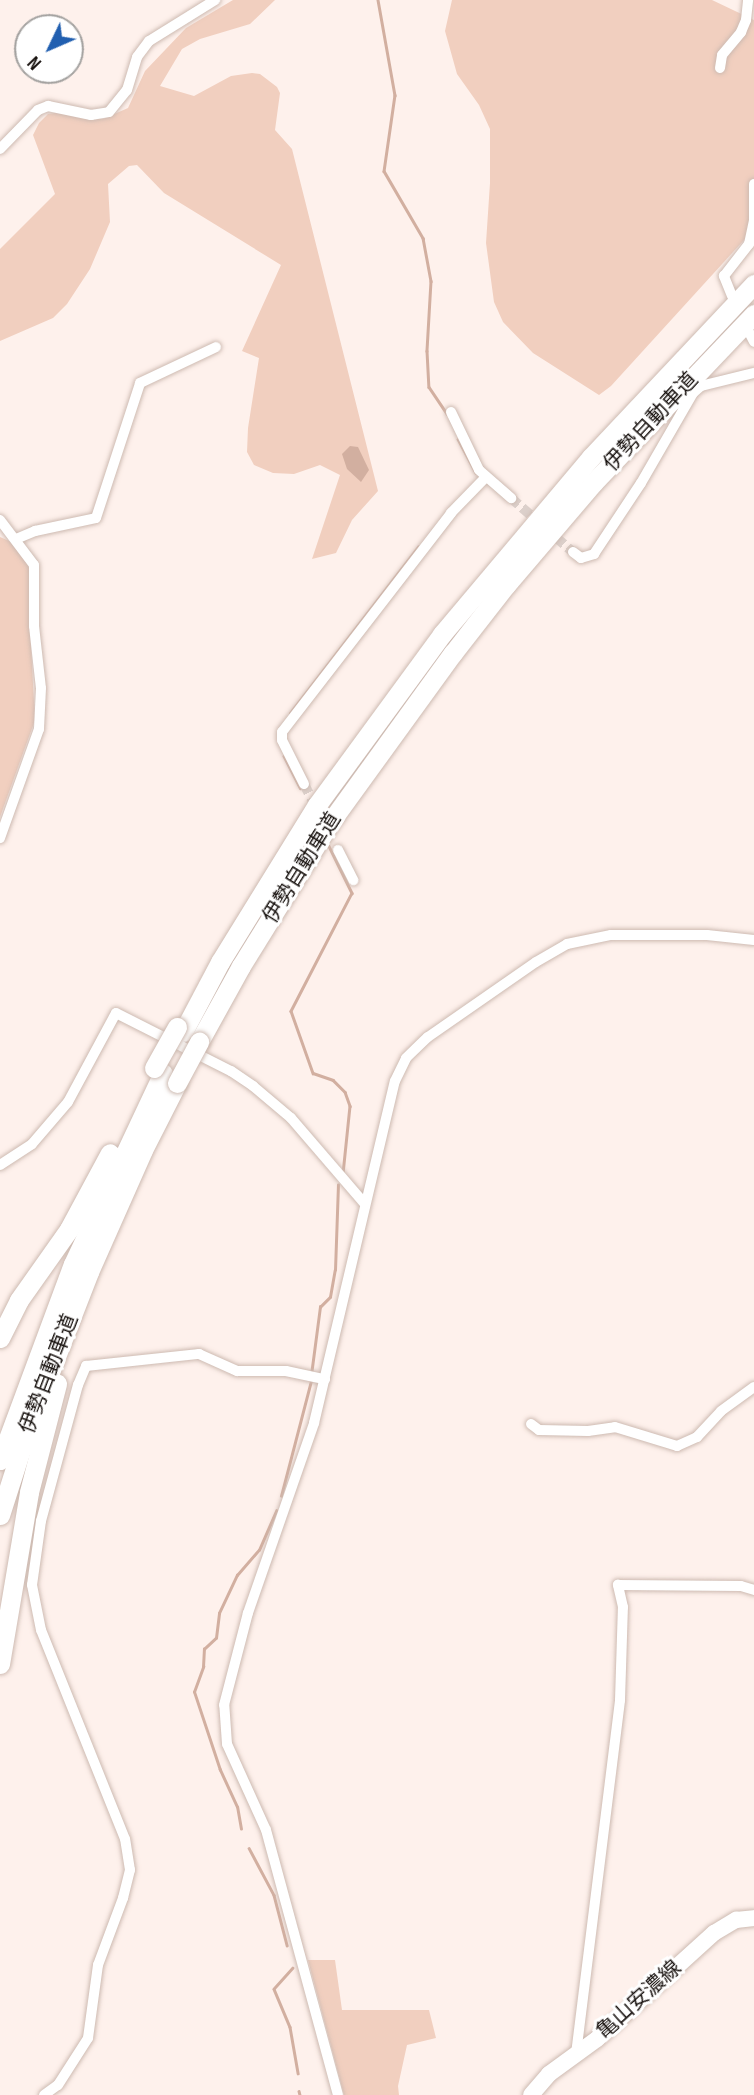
<!DOCTYPE html>
<meta charset="utf-8">
<style>
body{margin:0}
#map{position:relative;width:754px;height:2095px;overflow:hidden;background:#fef1ec;font-family:"Sofia Sans Condensed","Noto Sans JP",sans-serif}
div>[style]{position:absolute}
.green>*{inset:0;background:#f1cfbf}
.water>*{inset:0;background:#d2afa0}
.stream>*{height:2.5px;margin:-1.25px;padding:0 1.25px;transform-origin:1.25px;border-radius:1.25px;background:#d2afa0}
.street-tunnel>*{height:10px;margin-top:-5px;transform-origin:0;background:repeating-linear-gradient(90deg,#dcd0cb 0 10px,transparent 0 15px)}
.roads{filter:drop-shadow(0 0 2px #cdbab1) drop-shadow(0 0 2px #cdbab1)}
.street>*{height:10px;margin:-5px;padding:0 5px;transform-origin:5px;border-radius:5px;background:#fff}
.secondary>*{height:16px;margin:-8px;padding:0 8px;transform-origin:8px;border-radius:8px;background:#fff}
.highway>*{height:19px;margin:-9.5px;padding:0 9.5px;transform-origin:9.5px;border-radius:9.5px;background:#fff}
.bridges{filter:drop-shadow(0 0 2px #cdbab1) drop-shadow(0 0 2px #cdbab1)}
.highway-bridge>*{height:19px;margin:-9.5px;padding:0 9.5px;transform-origin:9.5px;border-radius:9.5px;background:#fff}
span{translate:-50% -50%;white-space:nowrap;text-align:center;line-height:1.15;-webkit-text-stroke:6px #fff;paint-order:stroke}
.street-label{font-size:21px;color:#191310}
.north{position:absolute;left:14px;top:14px;width:70px;height:70px;box-sizing:border-box;background:#fff;border:2px solid #a3a19f;border-radius:50%;rotate:226deg;font-size:19px;font-weight:700;line-height:28px;text-align:center;color:#191310}
.north::after{content:'';display:block;margin:auto;width:24px;height:32px;background:#215fb0;clip-path:polygon(50% 0,100% 100%,50% 72%,0 100%)}
</style>
<div id="map">
<div class="green">
<div style="clip-path:polygon(233px 0,275px 0,250px 24px,200px 39px,182px 49px,160px 86px,194px 96px,231px 76px,252px 73px,260px 74px,277px 87px,280px 93px,275px 130px,292px 149px,378px 491px,352px 520px,336px 553px,312px 559px,340px 475px,320px 465px,294px 474px,273px 473px,254px 465px,247px 452px,248px 428px,259px 358px,242px 351px,281px 265px,164px 193px,137px 165px,129px 166px,108px 184px,110px 222px,90px 269px,67px 304px,53px 318px,0 341px,0 249px,55px 194px,33px 135px,39px 123px,48px 114px,55px 113px,103px 119px,128px 108px,145px 71px,186px 28px)"></div>
<div style="clip-path:polygon(452px 0,712px 0,754px 20px,754px 229px,611px 386px,599px 395px,533px 353px,503px 322px,494px 302px,486px 243px,490px 183px,490px 129px,479px 105px,457px 74px,445px 31px)"></div>
<div style="clip-path:polygon(0 537px,14px 543px,27px 560px,33px 588px,30px 629px,35px 720px,0 817px)"></div>
<div style="clip-path:polygon(308px 1960px,335px 1960px,342px 2010px,429px 2010px,436px 2038px,407px 2045px,398px 2086px,399px 2095px,344px 2095px)"></div>
</div>
<div class="water">
<div style="clip-path:polygon(350px 446px,358px 447px,369px 470px,361px 482px,347px 469px,342px 454px)"></div>
</div>
<div class="stream">
<div style="left:378px;top:0;width:97px;rotate:79.9deg"></div>
<div style="left:395px;top:95px;width:77px;rotate:98.2deg"></div>
<div style="left:384px;top:171px;width:78px;rotate:59.8deg"></div>
<div style="left:423px;top:238px;width:44px;rotate:79.5deg"></div>
<div style="left:431px;top:281px;width:70px;rotate:93.3deg"></div>
<div style="left:427px;top:351px;width:36px;rotate:87deg"></div>
<div style="left:429px;top:387px;width:32px;rotate:56deg"></div>
<div style="left:458px;top:439px;width:38px;rotate:62deg"></div>
<div style="left:290px;top:713px;width:210px;rotate:-52.4deg"></div>
<div style="left:284px;top:756px;width:36px;rotate:63deg"></div>
<div style="left:327px;top:842px;width:57px;rotate:63.9deg"></div>
<div style="left:352px;top:893px;width:133px;rotate:117.3deg"></div>
<div style="left:291px;top:1011px;width:66px;rotate:70.5deg"></div>
<div style="left:313px;top:1073px;width:21px;rotate:19deg"></div>
<div style="left:333px;top:1080px;width:17px;rotate:45deg"></div>
<div style="left:345px;top:1092px;width:15px;rotate:70deg"></div>
<div style="left:350px;top:1106px;width:68px;rotate:95.9deg"></div>
<div style="left:311px;top:1375px;width:69px;rotate:-82.5deg"></div>
<div style="left:320px;top:1307px;width:14px;rotate:-45deg"></div>
<div style="left:330px;top:1297px;width:27px;rotate:-80deg"></div>
<div style="left:335px;top:1270px;width:85px;rotate:-88deg"></div>
<div style="left:281px;top:1496px;width:119px;rotate:-75.4deg"></div>
<div style="left:241px;top:1829px;width:22px;rotate:-100deg"></div>
<div style="left:237px;top:1807px;width:41px;rotate:-114.7deg"></div>
<div style="left:220px;top:1770px;width:82px;rotate:-108.4deg"></div>
<div style="left:194px;top:1692px;width:27px;rotate:-70deg"></div>
<div style="left:203px;top:1667px;width:18px;rotate:-87deg"></div>
<div style="left:204px;top:1649px;width:16px;rotate:-43deg"></div>
<div style="left:216px;top:1638px;width:25px;rotate:-83deg"></div>
<div style="left:219px;top:1613px;width:42px;rotate:-64.7deg"></div>
<div style="left:237px;top:1575px;width:33px;rotate:-49deg"></div>
<div style="left:259px;top:1550px;width:43px;rotate:-66.4deg"></div>
<div style="left:249px;top:1848px;width:53px;rotate:62deg"></div>
<div style="left:274px;top:1895px;width:52px;rotate:75.4deg"></div>
<div style="left:293px;top:1968px;width:28px;rotate:132deg"></div>
<div style="left:274px;top:1989px;width:41px;rotate:67.2deg"></div>
<div style="left:290px;top:2027px;width:47px;rotate:80.1deg"></div>
<div style="left:299px;top:2091px;width:4px;rotate:76deg"></div>
</div>
<div class="street-tunnel">
<div style="left:511px;top:498px;width:82px;rotate:41.1deg"></div>
<div style="left:304px;top:784px;width:29px;rotate:63deg"></div>
</div>
<div class="roads">
<div class="street">
<div style="left:720px;top:68px;width:13px;rotate:-81deg"></div>
<div style="left:722px;top:55px;width:30px;rotate:-50deg"></div>
<div style="left:741px;top:32px;width:13px;rotate:-67deg"></div>
<div style="left:746px;top:20px;width:20px;rotate:-84deg"></div>
<div style="left:0;top:149px;width:54px;rotate:-45.7deg"></div>
<div style="left:38px;top:110px;width:11px;rotate:-22deg"></div>
<div style="left:48px;top:106px;width:44px;rotate:11.8deg"></div>
<div style="left:91px;top:115px;width:18px;rotate:-9deg"></div>
<div style="left:109px;top:112px;width:28px;rotate:-51deg"></div>
<div style="left:127px;top:90px;width:34px;rotate:-73deg"></div>
<div style="left:137px;top:57px;width:20px;rotate:-53deg"></div>
<div style="left:149px;top:41px;width:78px;rotate:-31.8deg"></div>
<div style="left:732px;top:296px;width:22px;rotate:-112deg"></div>
<div style="left:724px;top:276px;width:41px;rotate:-52deg"></div>
<div style="left:749px;top:244px;width:25px;rotate:-78deg"></div>
<div style="left:754px;top:220px;width:36px;rotate:-90deg"></div>
<div style="left:749px;top:332px;width:11px;rotate:63deg"></div>
<div style="left:451px;top:412px;width:64px;rotate:64.2deg"></div>
<div style="left:479px;top:470px;width:43px;rotate:41.2deg"></div>
<div style="left:0;top:520px;width:56px;rotate:52.9deg"></div>
<div style="left:34px;top:565px;width:61px;rotate:90deg"></div>
<div style="left:34px;top:626px;width:62px;rotate:83.6deg"></div>
<div style="left:41px;top:688px;width:41px;rotate:92.8deg"></div>
<div style="left:39px;top:729px;width:116px;rotate:109.7deg"></div>
<div style="left:16px;top:539px;width:21px;rotate:-23deg"></div>
<div style="left:35px;top:531px;width:62px;rotate:-12deg"></div>
<div style="left:96px;top:518px;width:142px;rotate:-71.9deg"></div>
<div style="left:140px;top:383px;width:84px;rotate:-25.3deg"></div>
<div style="left:573px;top:552px;width:10px;rotate:37deg"></div>
<div style="left:581px;top:558px;width:14px;rotate:-17deg"></div>
<div style="left:594px;top:554px;width:85px;rotate:-56.5deg"></div>
<div style="left:641px;top:483px;width:104px;rotate:-60deg"></div>
<div style="left:693px;top:393px;width:11px;rotate:-41deg"></div>
<div style="left:701px;top:386px;width:55px;rotate:-13.8deg"></div>
<div style="left:304px;top:784px;width:49px;rotate:-116.6deg"></div>
<div style="left:282px;top:740px;width:8px;rotate:-90deg"></div>
<div style="left:282px;top:732px;width:277px;rotate:-52.3deg"></div>
<div style="left:451px;top:513px;width:50px;rotate:-45.8deg"></div>
<div style="left:338px;top:850px;width:34px;rotate:63deg"></div>
<div style="left:0;top:1165px;width:38px;rotate:-33deg"></div>
<div style="left:32px;top:1144px;width:55px;rotate:-49.4deg"></div>
<div style="left:68px;top:1102px;width:101px;rotate:-61.7deg"></div>
<div style="left:116px;top:1013px;width:129px;rotate:26.8deg"></div>
<div style="left:231px;top:1071px;width:27px;rotate:34deg"></div>
<div style="left:253px;top:1086px;width:50px;rotate:40.1deg"></div>
<div style="left:291px;top:1118px;width:112px;rotate:49.3deg"></div>
<div style="left:531px;top:1424px;width:10px;rotate:37deg"></div>
<div style="left:539px;top:1430px;width:49px;rotate:1.2deg"></div>
<div style="left:588px;top:1431px;width:27px;rotate:-8deg"></div>
<div style="left:615px;top:1427px;width:65px;rotate:17deg"></div>
<div style="left:677px;top:1446px;width:22px;rotate:-24deg"></div>
<div style="left:697px;top:1437px;width:35px;rotate:-47deg"></div>
<div style="left:721px;top:1411px;width:41px;rotate:-36deg"></div>
<div style="left:576px;top:2054px;width:357px;rotate:-82.9deg"></div>
<div style="left:620px;top:1700px;width:93px;rotate:-88.2deg"></div>
<div style="left:623px;top:1607px;width:23px;rotate:-103deg"></div>
<div style="left:618px;top:1585px;width:123px;rotate:0.5deg"></div>
<div style="left:741px;top:1586px;width:14px;rotate:17deg"></div>
<div style="left:44px;top:2095px;width:17px;rotate:-36deg"></div>
<div style="left:58px;top:2085px;width:56px;rotate:-57.4deg"></div>
<div style="left:88px;top:2038px;width:74px;rotate:-82.2deg"></div>
<div style="left:98px;top:1965px;width:72px;rotate:-69.5deg"></div>
<div style="left:123px;top:1898px;width:29px;rotate:-76deg"></div>
<div style="left:130px;top:1870px;width:31px;rotate:-99deg"></div>
<div style="left:125px;top:1839px;width:225px;rotate:-111.9deg"></div>
<div style="left:41px;top:1630px;width:46px;rotate:-101.3deg"></div>
<div style="left:32px;top:1585px;width:65px;rotate:-82deg"></div>
<div style="left:41px;top:1521px;width:141px;rotate:-74.8deg"></div>
<div style="left:78px;top:1385px;width:21px;rotate:-67deg"></div>
<div style="left:86px;top:1366px;width:114px;rotate:-6.1deg"></div>
<div style="left:199px;top:1354px;width:42px;rotate:24.1deg"></div>
<div style="left:237px;top:1371px;width:49px"></div>
<div style="left:286px;top:1371px;width:40px;rotate:12deg"></div>
<div style="left:338px;top:2095px;width:275px;rotate:-105.2deg"></div>
<div style="left:266px;top:1830px;width:94px;rotate:-114.4deg"></div>
<div style="left:227px;top:1744px;width:39px;rotate:-94deg"></div>
<div style="left:224px;top:1705px;width:95px;rotate:-75.4deg"></div>
<div style="left:248px;top:1613px;width:201px;rotate:-70.8deg"></div>
<div style="left:314px;top:1423px;width:351px;rotate:-76.7deg"></div>
<div style="left:395px;top:1081px;width:25px;rotate:-64deg"></div>
<div style="left:406px;top:1058px;width:30px;rotate:-44deg"></div>
<div style="left:428px;top:1037px;width:131px;rotate:-34.8deg"></div>
<div style="left:536px;top:962px;width:36px;rotate:-30deg"></div>
<div style="left:567px;top:944px;width:45px;rotate:-11.6deg"></div>
<div style="left:611px;top:935px;width:96px"></div>
<div style="left:707px;top:935px;width:47px;rotate:6.1deg"></div>
</div>
<div class="secondary">
<div style="left:531px;top:2095px;width:28px;rotate:-49deg"></div>
<div style="left:549px;top:2074px;width:59px;rotate:-36.1deg"></div>
<div style="left:597px;top:2039px;width:158px;rotate:-42.2deg"></div>
<div style="left:714px;top:1933px;width:26px;rotate:-31deg"></div>
<div style="left:736px;top:1920px;width:18px;rotate:-6deg"></div>
</div>
<div class="highway">
<div style="left:183px;top:1032px;width:79px;rotate:-62.1deg"></div>
<div style="left:220px;top:962px;width:185px;rotate:-58.3deg"></div>
<div style="left:317px;top:805px;width:212px;rotate:-53.8deg"></div>
<div style="left:442px;top:634px;width:231px;rotate:-49.9deg"></div>
<div style="left:591px;top:457px;width:238px;rotate:-46.7deg"></div>
<div style="left:199px;top:1042px;width:87px;rotate:-61.1deg"></div>
<div style="left:241px;top:966px;width:167px;rotate:-58.2deg"></div>
<div style="left:329px;top:824px;width:211px;rotate:-54.1deg"></div>
<div style="left:453px;top:653px;width:86px;rotate:-52.1deg"></div>
<div style="left:506px;top:585px;width:135px;rotate:-49.5deg"></div>
<div style="left:594px;top:482px;width:232px;rotate:-46.4deg"></div>
<div style="left:0;top:1338px;width:42px;rotate:-63.4deg"></div>
<div style="left:19px;top:1300px;width:87px;rotate:-54.8deg"></div>
<div style="left:69px;top:1229px;width:86px;rotate:-61.7deg"></div>
<div style="left:0;top:1460px;width:209px;rotate:-69.6deg"></div>
<div style="left:73px;top:1264px;width:211px;rotate:-64.8deg"></div>
<div style="left:0;top:1515px;width:88px;rotate:-72.2deg"></div>
<div style="left:27px;top:1431px;width:171px;rotate:-68.7deg"></div>
<div style="left:89px;top:1272px;width:133px;rotate:-66.1deg"></div>
<div style="left:143px;top:1150px;width:75px;rotate:-63.1deg"></div>
<div style="left:0;top:1664px;width:174px;rotate:-80.4deg"></div>
<div style="left:29px;top:1492px;width:112px;rotate:-75.5deg"></div>
</div>
</div>
<div class="bridges">
<div class="highway-bridge">
<div style="left:154px;top:1068px;width:47px;rotate:-60.7deg"></div>
<div style="left:177px;top:1083px;width:47px;rotate:-61.8deg"></div>
</div>
</div>
<div class="street-label">
<span style="left:651px;top:422px;rotate:-47deg">伊勢自動車道</span>
<span style="left:302px;top:868px;rotate:-58deg">伊勢自動車道</span>
<span style="left:49px;top:1374px;rotate:-69deg">伊勢自動車道</span>
<span style="left:639px;top:2000px;rotate:-42deg">亀山安濃線</span>
</div>
<div class="north">N</div>
</div>
